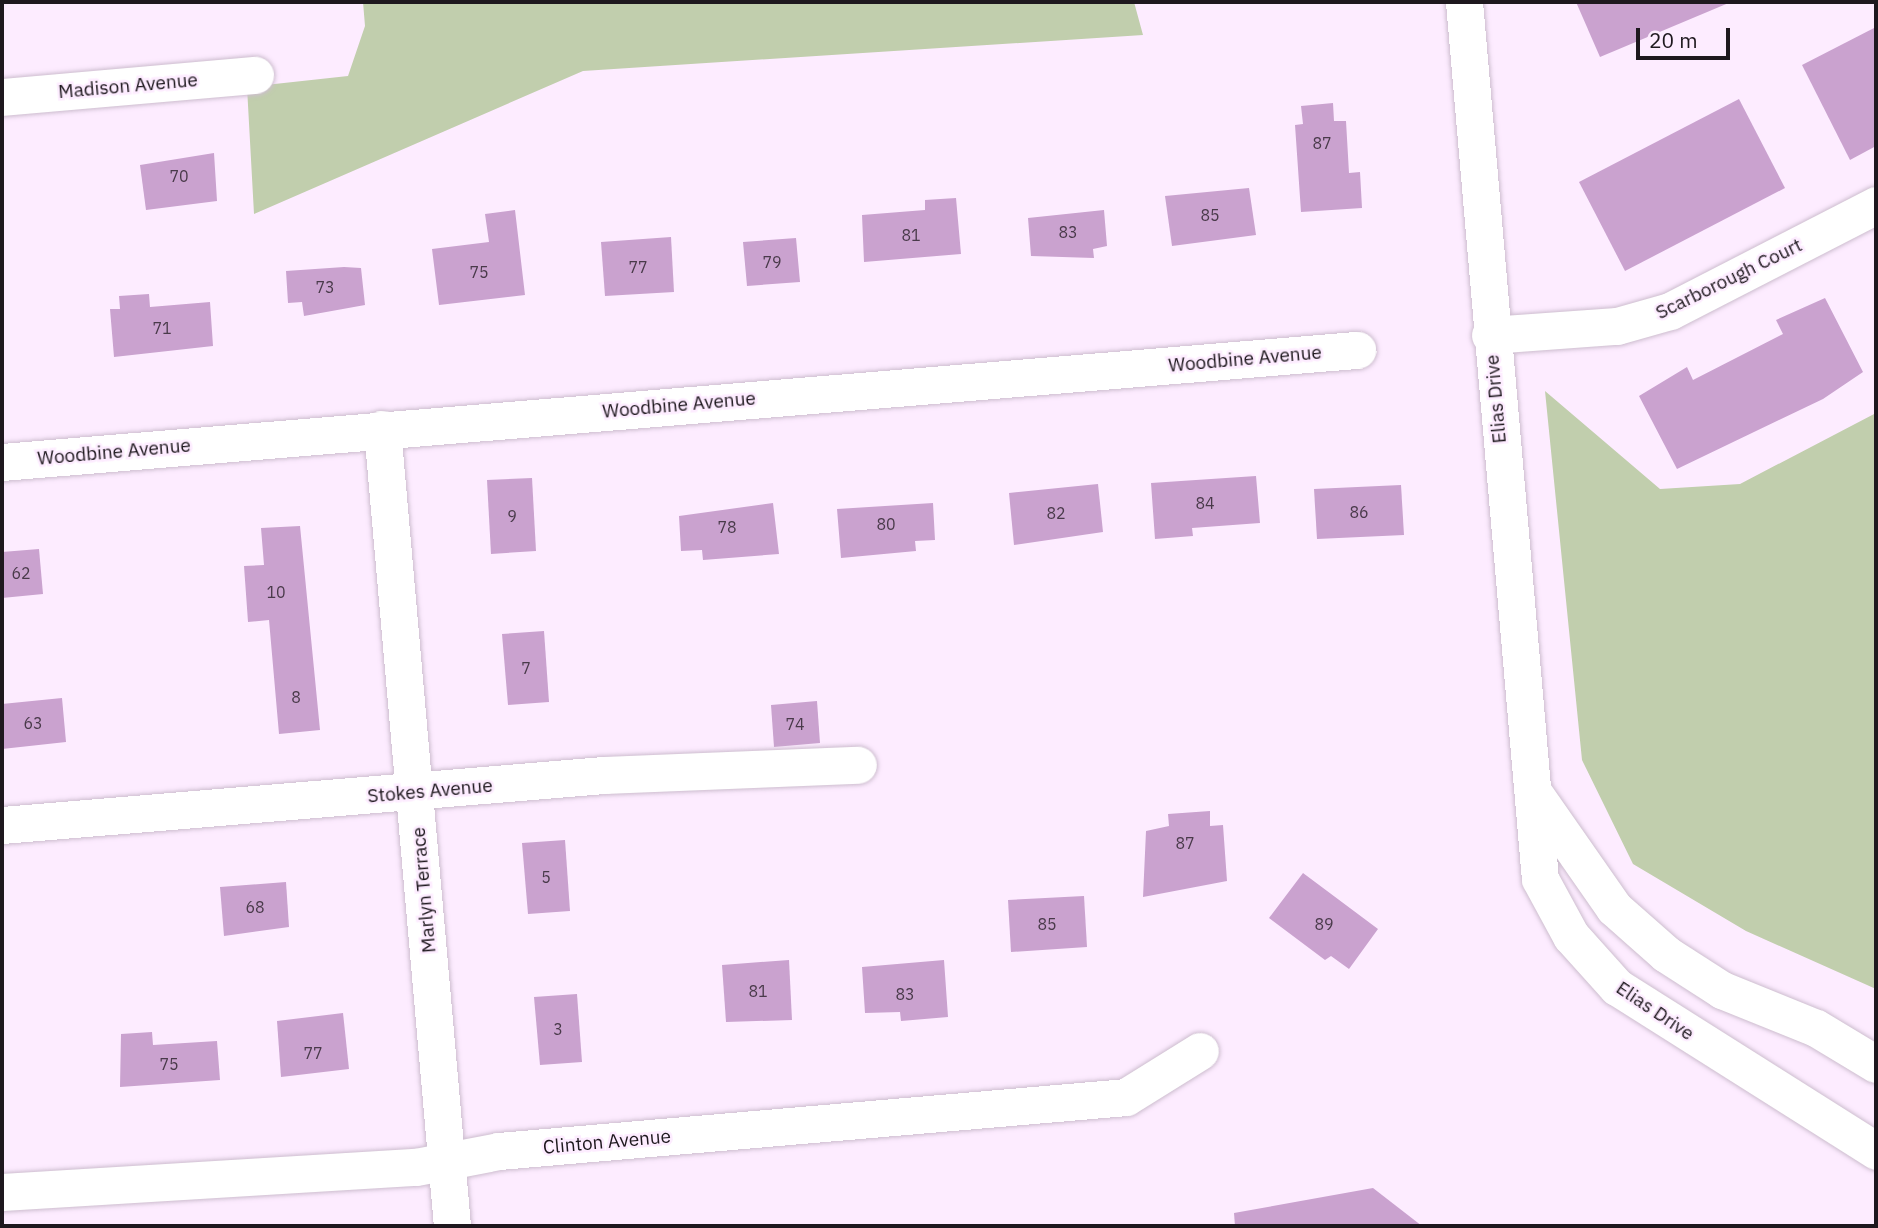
<!DOCTYPE html>
<style>
body{margin:0}
#map{position:relative;width:1878px;height:1228px;overflow:hidden;background:#fdecff;font-family:"IBM Plex Sans",sans-serif}
div>[style]{position:absolute}
.green>*{inset:0;background:#c1cead}
.building>*{inset:0;background:#caa2cf}
.roads{filter:drop-shadow(0 0 2px #cdbdcf) drop-shadow(0 0 2px #cdbdcf)}
.minor>*{height:37px;margin:-18.5px;padding:0 18.5px;transform-origin:18.5px;border-radius:18.5px;background:#fff}
span{translate:-50% -50%;white-space:nowrap;text-align:center;line-height:1.15;-webkit-text-stroke:5px #fdecff;paint-order:stroke}
.number-label{font-size:16px;color:#493a4a}
.number-label span{-webkit-text-stroke-width:0}
.street-label{font-size:19px;color:#1e181e}
.frame{position:absolute;inset:0;border:4px solid #1e181e;pointer-events:none}
.scale{position:absolute;left:1636px;top:28px;width:94px;height:32px;box-sizing:border-box;border:4px solid #1e181e;border-top:0;padding-left:9px;font-size:21px;line-height:24px;white-space:nowrap;color:#1e181e;-webkit-text-stroke:5px #fdecff;paint-order:stroke}
</style>
<div id="map">
<div class="green">
<div style="clip-path:polygon(363px 2px,1134px 2px,1143px 35px,583px 71px,254px 214px,247px 87px,348px 76px,365px 26px)"></div>
<div style="clip-path:polygon(1545px 391px,1660px 489px,1740px 484px,1876px 413px,1876px 989px,1746px 931px,1633px 864px,1582px 760px)"></div>
</div>
<div class="building">
<div style="clip-path:polygon(1576px 2px,1731px 2px,1600px 57px)"></div>
<div style="clip-path:polygon(1876px 27px,1876px 146px,1850px 160px,1802px 65px)"></div>
<div style="clip-path:polygon(1739px 99px,1785px 188px,1625px 271px,1579px 182px)"></div>
<div style="clip-path:polygon(1333px 103px,1334px 121px,1346px 121px,1349px 173px,1360px 172px,1362px 208px,1301px 212px,1295px 125px,1303px 124px,1301px 106px)"></div>
<div style="clip-path:polygon(214px 153px,217px 201px,146px 210px,140px 165px)"></div>
<div style="clip-path:polygon(1249px 188px,1256px 235px,1172px 246px,1165px 196px)"></div>
<div style="clip-path:polygon(956px 198px,961px 254px,864px 262px,862px 215px,925px 210px,925px 200px)"></div>
<div style="clip-path:polygon(515px 210px,525px 295px,439px 305px,432px 249px,489px 242px,485px 214px)"></div>
<div style="clip-path:polygon(1104px 210px,1107px 246px,1093px 249px,1094px 258px,1031px 256px,1028px 218px)"></div>
<div style="clip-path:polygon(671px 237px,674px 292px,605px 296px,601px 242px)"></div>
<div style="clip-path:polygon(796px 238px,800px 282px,747px 286px,743px 242px)"></div>
<div style="clip-path:polygon(344px 267px,361px 268px,365px 305px,304px 316px,302px 302px,288px 303px,286px 271px)"></div>
<div style="clip-path:polygon(149px 294px,150px 307px,210px 302px,213px 346px,114px 357px,110px 309px,120px 309px,119px 296px)"></div>
<div style="clip-path:polygon(1825px 298px,1863px 372px,1823px 399px,1677px 469px,1639px 396px,1687px 367px,1693px 380px,1783px 334px,1776px 320px)"></div>
<div style="clip-path:polygon(1256px 476px,1260px 523px,1192px 528px,1193px 536px,1155px 539px,1151px 483px)"></div>
<div style="clip-path:polygon(532px 478px,536px 551px,491px 554px,487px 480px)"></div>
<div style="clip-path:polygon(1098px 484px,1103px 532px,1014px 545px,1009px 493px)"></div>
<div style="clip-path:polygon(1401px 485px,1404px 535px,1317px 539px,1314px 489px)"></div>
<div style="clip-path:polygon(773px 503px,779px 554px,703px 560px,702px 550px,681px 551px,679px 516px)"></div>
<div style="clip-path:polygon(933px 503px,935px 540px,915px 541px,916px 551px,841px 558px,837px 509px)"></div>
<div style="clip-path:polygon(300px 526px,320px 730px,279px 734px,269px 620px,248px 622px,244px 566px,264px 565px,261px 528px)"></div>
<div style="clip-path:polygon(39px 549px,43px 594px,2px 598px,2px 552px)"></div>
<div style="clip-path:polygon(544px 631px,549px 702px,508px 705px,502px 634px)"></div>
<div style="clip-path:polygon(62px 698px,66px 742px,2px 749px,2px 704px)"></div>
<div style="clip-path:polygon(817px 701px,820px 743px,774px 747px,771px 705px)"></div>
<div style="clip-path:polygon(1210px 811px,1210px 826px,1223px 825px,1227px 881px,1143px 897px,1146px 831px,1169px 826px,1168px 814px)"></div>
<div style="clip-path:polygon(565px 840px,570px 911px,528px 914px,522px 843px)"></div>
<div style="clip-path:polygon(1303px 873px,1378px 929px,1349px 969px,1331px 956px,1325px 960px,1269px 918px)"></div>
<div style="clip-path:polygon(286px 882px,289px 927px,224px 936px,220px 887px)"></div>
<div style="clip-path:polygon(1084px 896px,1087px 947px,1011px 952px,1008px 900px)"></div>
<div style="clip-path:polygon(789px 960px,792px 1020px,726px 1022px,722px 965px)"></div>
<div style="clip-path:polygon(944px 960px,948px 1017px,901px 1021px,900px 1012px,865px 1013px,862px 967px)"></div>
<div style="clip-path:polygon(577px 994px,582px 1062px,540px 1065px,534px 997px)"></div>
<div style="clip-path:polygon(343px 1013px,349px 1069px,281px 1077px,277px 1021px)"></div>
<div style="clip-path:polygon(152px 1032px,153px 1045px,217px 1041px,220px 1080px,120px 1087px,121px 1034px)"></div>
<div style="clip-path:polygon(1373px 1188px,1422px 1226px,1235px 1226px,1234px 1213px)"></div>
</div>
<div class="roads">
<div class="minor">
<div style="left:1464px;top:2px;width:880px;rotate:85.05deg"></div>
<div style="left:1540px;top:879px;width:65px;rotate:61.5deg"></div>
<div style="left:1571px;top:936px;width:69px;rotate:48deg"></div>
<div style="left:1617px;top:987px;width:307px;rotate:32.3deg"></div>
<div style="left:2px;top:97px;width:254px;rotate:-5deg"></div>
<div style="left:1490px;top:335px;width:127px;rotate:-4.1deg"></div>
<div style="left:1617px;top:326px;width:55px;rotate:-15.8deg"></div>
<div style="left:1670px;top:311px;width:232px;rotate:-27.2deg"></div>
<div style="left:382px;top:429px;width:800px;rotate:84.98deg"></div>
<div style="left:2px;top:462px;width:1360px;rotate:-4.73deg"></div>
<div style="left:1536px;top:796px;width:136px;rotate:55.1deg"></div>
<div style="left:1614px;top:908px;width:69px;rotate:41.5deg"></div>
<div style="left:1666px;top:954px;width:67px;rotate:32.7deg"></div>
<div style="left:1722px;top:990px;width:101px;rotate:22deg"></div>
<div style="left:1816px;top:1028px;width:70px;rotate:31deg"></div>
<div style="left:2px;top:825px;width:604px;rotate:-4.75deg"></div>
<div style="left:604px;top:775px;width:254px;rotate:-2.3deg"></div>
<div style="left:2px;top:1192px;width:415px;rotate:-3.5deg"></div>
<div style="left:416px;top:1167px;width:85px;rotate:-10.9deg"></div>
<div style="left:499px;top:1151px;width:629px;rotate:-4.92deg"></div>
<div style="left:1126px;top:1097px;width:87px;rotate:-31.9deg"></div>
</div>
</div>
<div class="number-label">
<span style="left:1322px;top:143px">87</span>
<span style="left:179px;top:176px">70</span>
<span style="left:1210px;top:215px">85</span>
<span style="left:1068px;top:232px">83</span>
<span style="left:911px;top:235px">81</span>
<span style="left:772px;top:262px">79</span>
<span style="left:638px;top:267px">77</span>
<span style="left:479px;top:272px">75</span>
<span style="left:325px;top:287px">73</span>
<span style="left:162px;top:328px">71</span>
<span style="left:1205px;top:503px">84</span>
<span style="left:1359px;top:512px">86</span>
<span style="left:1056px;top:513px">82</span>
<span style="left:512px;top:516px">9</span>
<span style="left:886px;top:524px">80</span>
<span style="left:727px;top:527px">78</span>
<span style="left:21px;top:573px">62</span>
<span style="left:276px;top:592px">10</span>
<span style="left:526px;top:668px">7</span>
<span style="left:296px;top:697px">8</span>
<span style="left:33px;top:723px">63</span>
<span style="left:795px;top:724px">74</span>
<span style="left:1185px;top:843px">87</span>
<span style="left:546px;top:877px">5</span>
<span style="left:255px;top:907px">68</span>
<span style="left:1047px;top:924px">85</span>
<span style="left:1324px;top:924px">89</span>
<span style="left:758px;top:991px">81</span>
<span style="left:905px;top:994px">83</span>
<span style="left:558px;top:1029px">3</span>
<span style="left:313px;top:1053px">77</span>
<span style="left:169px;top:1064px">75</span>
</div>
<div class="street-label">
<span style="left:128px;top:86px;rotate:-5deg">Madison Avenue</span>
<span style="left:1729px;top:279px;rotate:-26deg">Scarborough Court</span>
<span style="left:1245px;top:359px;rotate:-5deg">Woodbine Avenue</span>
<span style="left:1496px;top:399px;rotate:-95deg">Elias Drive</span>
<span style="left:679px;top:405px;rotate:-5deg">Woodbine Avenue</span>
<span style="left:114px;top:452px;rotate:-5deg">Woodbine Avenue</span>
<span style="left:430px;top:791px;rotate:-5deg">Stokes Avenue</span>
<span style="left:424px;top:890px;rotate:-95deg">Marlyn Terrace</span>
<span style="left:1655px;top:1011px;rotate:34deg">Elias Drive</span>
<span style="left:607px;top:1142px;rotate:-5deg">Clinton Avenue</span>
</div>
<div class="frame"></div>
<div class="scale">20 m</div>
</div>
